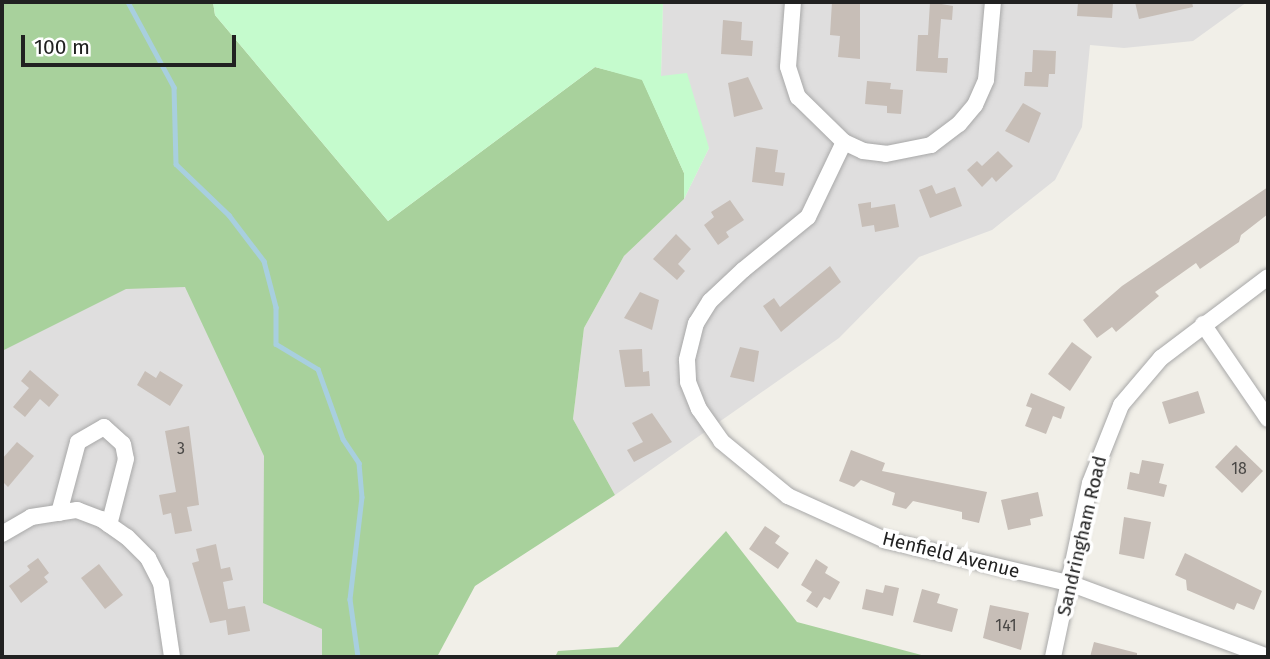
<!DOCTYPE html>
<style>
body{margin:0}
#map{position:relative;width:1270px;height:659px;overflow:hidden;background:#f1efe8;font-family:"Fira Sans",sans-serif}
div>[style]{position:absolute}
.residential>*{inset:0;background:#dfdede}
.forest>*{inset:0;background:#a8d19c}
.park>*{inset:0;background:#c5fbcd}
.stream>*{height:4.5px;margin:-2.25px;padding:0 2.25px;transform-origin:2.25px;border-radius:2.25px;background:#a8cfdf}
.building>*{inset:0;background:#c7beb7}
.roads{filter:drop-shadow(0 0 2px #a8a8a8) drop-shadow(0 0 2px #a8a8a8)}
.street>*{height:16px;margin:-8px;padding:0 8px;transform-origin:8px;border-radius:8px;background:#fff}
span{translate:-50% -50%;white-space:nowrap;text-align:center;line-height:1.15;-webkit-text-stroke:7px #fff;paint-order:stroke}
.number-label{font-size:16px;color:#4a4846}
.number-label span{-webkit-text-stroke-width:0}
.street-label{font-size:19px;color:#212121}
.frame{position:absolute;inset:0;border:4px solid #212121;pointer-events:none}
.scale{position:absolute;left:21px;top:35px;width:215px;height:32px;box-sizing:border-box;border:4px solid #212121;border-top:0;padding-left:9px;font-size:21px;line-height:24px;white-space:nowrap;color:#212121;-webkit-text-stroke:5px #fff;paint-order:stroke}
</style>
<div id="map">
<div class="residential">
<div style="clip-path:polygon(663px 2px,1247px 2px,1193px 41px,1124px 48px,1090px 45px,1082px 127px,1055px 180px,992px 230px,919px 257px,839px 338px,615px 495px,573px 419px,584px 328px,624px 256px,684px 199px,709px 148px,661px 76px)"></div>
<div style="clip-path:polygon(178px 209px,273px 361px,332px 657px,2px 657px,2px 298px)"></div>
</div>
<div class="forest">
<div style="clip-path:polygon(2px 2px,213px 2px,215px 15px,388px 221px,595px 67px,642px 79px,684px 173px,684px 199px,624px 256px,584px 328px,573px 419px,615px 495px,475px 586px,437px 657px,322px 657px,322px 629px,263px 603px,264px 456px,185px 287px,126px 289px,2px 351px)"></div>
<div style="clip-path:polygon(726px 531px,797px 622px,929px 657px,555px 657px,558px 651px,618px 647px)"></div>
</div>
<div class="park">
<div style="clip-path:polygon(213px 2px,663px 2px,661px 76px,687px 73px,709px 148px,684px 199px,684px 173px,642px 80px,595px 67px,388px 221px,215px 15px)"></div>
</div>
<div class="stream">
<div style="left:128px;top:2px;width:97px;rotate:61.6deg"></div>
<div style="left:174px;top:87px;width:77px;rotate:88.5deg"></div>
<div style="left:176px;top:164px;width:74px;rotate:43.9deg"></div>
<div style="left:229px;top:215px;width:58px;rotate:52.7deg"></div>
<div style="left:264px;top:261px;width:48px;rotate:75.4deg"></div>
<div style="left:276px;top:307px;width:37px;rotate:90deg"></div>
<div style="left:276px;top:344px;width:49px;rotate:30.8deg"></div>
<div style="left:318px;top:369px;width:74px;rotate:70.3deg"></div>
<div style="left:343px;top:439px;width:29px;rotate:56deg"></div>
<div style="left:359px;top:463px;width:34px;rotate:85deg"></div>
<div style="left:362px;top:497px;width:103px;rotate:96.7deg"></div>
<div style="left:350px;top:599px;width:59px;rotate:82.1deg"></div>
</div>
<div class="building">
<div style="clip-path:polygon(832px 2px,860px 2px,860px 59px,838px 57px,840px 36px,830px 35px)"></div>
<div style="clip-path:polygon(930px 2px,953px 6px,952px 20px,941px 19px,938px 58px,948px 58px,947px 73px,916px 71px,918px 35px,928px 35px)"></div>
<div style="clip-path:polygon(1078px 2px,1113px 2px,1112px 18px,1077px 16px)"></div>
<div style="clip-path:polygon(1135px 2px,1192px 2px,1193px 7px,1139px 19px)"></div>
<div style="clip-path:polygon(723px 20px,742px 22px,741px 40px,753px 41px,752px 56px,721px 54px)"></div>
<div style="clip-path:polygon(1033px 50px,1056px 51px,1055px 74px,1049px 74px,1048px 87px,1024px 86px,1025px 72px,1032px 72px)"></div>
<div style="clip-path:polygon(748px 77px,763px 109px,734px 117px,728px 83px)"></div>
<div style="clip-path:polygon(867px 81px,891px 83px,890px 89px,903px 90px,901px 114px,887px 113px,887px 106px,865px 104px)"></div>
<div style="clip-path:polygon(1023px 103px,1041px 113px,1029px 143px,1005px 131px)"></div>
<div style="clip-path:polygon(756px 147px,778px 150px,775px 172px,785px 173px,783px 186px,752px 182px)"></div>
<div style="clip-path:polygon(998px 151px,1013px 166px,996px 182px,992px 177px,982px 187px,967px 170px,977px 161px,982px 166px)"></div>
<div style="clip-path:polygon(932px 185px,936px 194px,955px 187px,962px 206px,930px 218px,919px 190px)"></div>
<div style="clip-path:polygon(1268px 187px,1268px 214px,1241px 235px,1239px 242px,1200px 269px,1196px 263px,1155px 292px,1159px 296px,1116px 332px,1112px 327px,1097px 338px,1083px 320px,1122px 286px)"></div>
<div style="clip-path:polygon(730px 200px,744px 220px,726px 232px,729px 237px,718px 245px,704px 225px,714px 217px,711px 212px)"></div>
<div style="clip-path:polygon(871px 202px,871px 208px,895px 204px,899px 227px,875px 232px,874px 225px,862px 227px,858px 204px)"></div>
<div style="clip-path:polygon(676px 234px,691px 249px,678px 264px,685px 271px,677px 280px,653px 259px)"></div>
<div style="clip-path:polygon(830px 266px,841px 282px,781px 332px,763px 306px,774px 298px,780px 307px)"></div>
<div style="clip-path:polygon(640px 292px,659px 300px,652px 330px,624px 318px)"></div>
<div style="clip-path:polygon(1072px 342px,1092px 357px,1070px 391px,1048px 374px)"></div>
<div style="clip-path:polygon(740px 347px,759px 351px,754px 382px,730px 377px)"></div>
<div style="clip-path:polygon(642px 349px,643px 372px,649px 371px,650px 386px,625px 387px,619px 350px)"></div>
<div style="clip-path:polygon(30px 370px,59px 395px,49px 407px,40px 399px,25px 417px,13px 407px,29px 388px,21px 381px)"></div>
<div style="clip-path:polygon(145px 371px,156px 378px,160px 371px,183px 385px,170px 406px,137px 385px)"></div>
<div style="clip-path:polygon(1198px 391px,1205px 413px,1169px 424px,1162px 402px)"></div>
<div style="clip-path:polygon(1031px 393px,1065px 407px,1061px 419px,1053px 416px,1046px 434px,1025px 426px,1032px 408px,1026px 406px)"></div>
<div style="clip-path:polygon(652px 413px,672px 442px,634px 462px,627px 450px,643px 442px,632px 423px)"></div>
<div style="clip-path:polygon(189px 426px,199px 505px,187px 507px,192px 531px,175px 534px,171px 513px,163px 515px,159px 495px,176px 492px,165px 431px)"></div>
<div style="clip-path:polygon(17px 442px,34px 456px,8px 487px,2px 481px,2px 459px)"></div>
<div style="clip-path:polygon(1236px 445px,1263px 471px,1242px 493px,1215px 467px)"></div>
<div style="clip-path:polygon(851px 450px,885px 463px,882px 471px,987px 492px,979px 523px,962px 519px,962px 512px,913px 501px,906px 509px,892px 505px,895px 493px,861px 480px,854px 487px,839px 481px)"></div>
<div style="clip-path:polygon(1142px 460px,1164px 464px,1159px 483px,1167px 485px,1164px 497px,1127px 489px,1130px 472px,1139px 474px)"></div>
<div style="clip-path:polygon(1038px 492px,1043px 516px,1030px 519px,1031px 525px,1008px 530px,1001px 500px)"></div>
<div style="clip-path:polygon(1124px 517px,1151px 522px,1144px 559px,1119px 554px)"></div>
<div style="clip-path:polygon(765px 526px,780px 536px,775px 543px,789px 553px,778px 569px,749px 549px)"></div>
<div style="clip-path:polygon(216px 544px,221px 569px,230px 567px,233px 580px,223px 582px,228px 609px,245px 606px,250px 631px,228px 635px,226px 620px,210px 623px,192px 563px,199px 561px,196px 549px)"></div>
<div style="clip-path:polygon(1185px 553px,1262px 591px,1254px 610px,1237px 603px,1234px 610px,1187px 590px,1186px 580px,1175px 575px)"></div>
<div style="clip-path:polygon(38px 558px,49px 573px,44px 577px,48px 582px,21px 603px,9px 586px,30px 570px,27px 566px)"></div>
<div style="clip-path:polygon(816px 559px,828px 567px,825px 573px,840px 582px,830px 600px,824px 597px,817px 608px,806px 601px,812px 592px,801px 585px)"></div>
<div style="clip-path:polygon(99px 564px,123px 595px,105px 609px,81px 578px)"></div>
<div style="clip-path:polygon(885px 585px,899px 588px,893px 616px,862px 609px,866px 589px,883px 593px)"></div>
<div style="clip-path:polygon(922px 589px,940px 594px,937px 603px,958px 609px,952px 632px,913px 622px)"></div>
<div style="clip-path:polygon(990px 605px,1029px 613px,1021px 650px,983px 638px)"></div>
<div style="clip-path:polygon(1094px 642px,1137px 653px,1137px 657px,1090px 657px)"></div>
</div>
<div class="roads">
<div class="street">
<div style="left:793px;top:2px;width:65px;rotate:94.4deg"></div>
<div style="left:788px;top:67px;width:32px;rotate:72deg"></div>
<div style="left:798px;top:97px;width:64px;rotate:44.4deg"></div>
<div style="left:844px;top:142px;width:21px;rotate:25deg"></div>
<div style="left:863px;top:151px;width:23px;rotate:7deg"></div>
<div style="left:886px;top:154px;width:46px;rotate:-11.3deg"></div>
<div style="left:931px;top:145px;width:35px;rotate:-37deg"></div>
<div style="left:959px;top:124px;width:25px;rotate:-50deg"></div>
<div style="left:975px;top:105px;width:27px;rotate:-66deg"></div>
<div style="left:986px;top:80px;width:78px;rotate:-84.9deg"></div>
<div style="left:844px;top:142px;width:83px;rotate:115.6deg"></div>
<div style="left:808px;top:217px;width:84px;rotate:140.8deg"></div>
<div style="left:743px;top:270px;width:45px;rotate:136.8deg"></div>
<div style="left:710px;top:301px;width:26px;rotate:122deg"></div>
<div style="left:696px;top:323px;width:38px;rotate:104deg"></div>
<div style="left:687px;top:360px;width:22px;rotate:87deg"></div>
<div style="left:688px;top:382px;width:29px;rotate:68deg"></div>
<div style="left:699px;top:409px;width:39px;rotate:55deg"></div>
<div style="left:721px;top:441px;width:87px;rotate:39.4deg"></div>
<div style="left:788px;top:496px;width:107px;rotate:24.4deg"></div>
<div style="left:885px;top:540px;width:192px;rotate:13.2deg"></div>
<div style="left:1072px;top:584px;width:209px;rotate:20.4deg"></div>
<div style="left:1203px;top:324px;width:115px;rotate:55.6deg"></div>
<div style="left:59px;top:513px;width:73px;rotate:-75deg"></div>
<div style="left:78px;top:442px;width:30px;rotate:-30deg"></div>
<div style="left:104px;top:427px;width:25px;rotate:42deg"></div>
<div style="left:123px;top:444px;width:15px;rotate:79deg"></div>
<div style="left:126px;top:459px;width:68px;rotate:104.4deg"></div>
<div style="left:2px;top:534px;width:34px;rotate:-30deg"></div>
<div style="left:31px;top:517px;width:47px;rotate:-8.7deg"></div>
<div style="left:77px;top:510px;width:26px;rotate:21deg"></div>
<div style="left:101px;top:519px;width:32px;rotate:35deg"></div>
<div style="left:127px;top:537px;width:30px;rotate:45deg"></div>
<div style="left:148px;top:558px;width:28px;rotate:63deg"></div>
<div style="left:161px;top:583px;width:75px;rotate:81.5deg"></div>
<div style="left:1053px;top:657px;width:178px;rotate:-78deg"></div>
<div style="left:1090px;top:483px;width:84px;rotate:-68.3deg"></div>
<div style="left:1121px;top:405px;width:62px;rotate:-49.6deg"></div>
<div style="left:1161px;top:358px;width:134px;rotate:-37.1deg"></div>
</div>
</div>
<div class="number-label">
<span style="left:181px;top:449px">3</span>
<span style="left:1239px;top:469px">18</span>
<span style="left:1006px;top:626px">141</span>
</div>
<div class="street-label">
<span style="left:1082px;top:536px;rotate:-77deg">Sandringham Road</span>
<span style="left:951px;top:555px;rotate:14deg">Henfield Avenue</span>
</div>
<div class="frame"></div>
<div class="scale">100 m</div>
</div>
